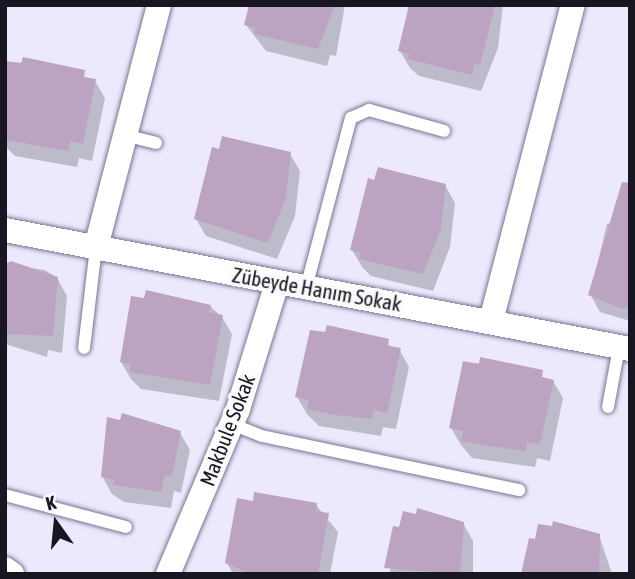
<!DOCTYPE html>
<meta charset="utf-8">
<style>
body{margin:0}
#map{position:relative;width:635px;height:579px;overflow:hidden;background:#ede9fd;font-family:"Asap Condensed",sans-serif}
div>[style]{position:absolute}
.shadow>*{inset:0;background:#0003}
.building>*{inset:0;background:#bda3c2}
.roads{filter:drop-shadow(0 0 2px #7a7491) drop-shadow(0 0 2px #7a7491)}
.lane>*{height:12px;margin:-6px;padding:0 6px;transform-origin:6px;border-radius:6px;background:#fff}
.street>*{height:24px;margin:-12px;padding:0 12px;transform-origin:12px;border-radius:12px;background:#fff}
span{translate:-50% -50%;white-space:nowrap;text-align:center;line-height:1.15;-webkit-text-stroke:7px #fafafa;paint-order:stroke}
.street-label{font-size:21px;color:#181621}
.frame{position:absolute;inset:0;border:7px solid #181621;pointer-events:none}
.north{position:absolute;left:21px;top:488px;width:70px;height:70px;-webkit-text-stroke:5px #fafafa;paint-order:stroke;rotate:345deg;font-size:19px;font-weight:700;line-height:28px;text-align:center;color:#181621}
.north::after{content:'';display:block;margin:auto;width:24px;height:32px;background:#181621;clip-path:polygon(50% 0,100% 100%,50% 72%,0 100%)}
</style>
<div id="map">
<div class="shadow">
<div style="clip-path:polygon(251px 5px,345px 5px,336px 56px,330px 55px,327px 66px,266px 51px,246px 25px)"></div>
<div style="clip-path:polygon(411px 5px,503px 5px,498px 48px,481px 91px,419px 76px,410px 68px,400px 51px)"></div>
<div style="clip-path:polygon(5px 62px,48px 64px,95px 81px,105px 98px,92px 161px,79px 158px,77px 167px,15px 156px,5px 146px)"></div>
<div style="clip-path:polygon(220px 151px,290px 154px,300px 171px,295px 216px,277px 259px,206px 236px,196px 219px)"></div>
<div style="clip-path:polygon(445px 185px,455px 203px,450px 247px,433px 291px,371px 276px,362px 267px,352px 250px)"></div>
<div style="clip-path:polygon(630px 216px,630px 321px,600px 312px,590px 294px,607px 224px)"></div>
<div style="clip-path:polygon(5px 265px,45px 270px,57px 278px,67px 296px,62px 353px,48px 350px,47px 357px,5px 344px)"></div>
<div style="clip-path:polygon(145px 301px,210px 306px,222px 317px,232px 334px,219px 401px,141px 389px,131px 379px,121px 362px)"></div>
<div style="clip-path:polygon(311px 332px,353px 332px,399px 349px,409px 367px,396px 429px,383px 427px,381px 436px,319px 426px,307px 414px,297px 397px)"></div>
<div style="clip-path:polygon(465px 363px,506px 364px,553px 381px,563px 398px,550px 461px,537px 458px,535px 467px,472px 458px,461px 445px,451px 428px)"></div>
<div style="clip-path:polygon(180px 433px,190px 450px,181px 493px,174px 491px,171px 508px,124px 502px,112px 494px,102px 476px)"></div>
<div style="clip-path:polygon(316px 505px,338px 532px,330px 574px,233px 574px,227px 563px)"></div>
<div style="clip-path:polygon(404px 513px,463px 523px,473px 541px,473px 574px,389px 574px)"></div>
<div style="clip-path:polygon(540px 525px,599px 535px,612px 574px,524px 574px)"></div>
</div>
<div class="building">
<div style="clip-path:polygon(249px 5px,335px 5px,318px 49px,254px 34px,255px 28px,244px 25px)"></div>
<div style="clip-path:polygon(409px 5px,495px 5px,480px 65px,474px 64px,472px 75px,407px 59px,409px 54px,398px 51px)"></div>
<div style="clip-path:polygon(23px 57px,85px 70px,84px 77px,96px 79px,83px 144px,70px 141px,68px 151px,5px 140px,5px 61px,21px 63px)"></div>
<div style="clip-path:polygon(222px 136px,291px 152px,286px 197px,268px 243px,194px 219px,212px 147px,219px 149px)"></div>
<div style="clip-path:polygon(378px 167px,446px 184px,441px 229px,423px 274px,359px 259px,361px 253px,350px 250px,368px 178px,374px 180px)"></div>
<div style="clip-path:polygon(622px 182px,630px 183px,630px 304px,623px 309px,588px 295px)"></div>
<div style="clip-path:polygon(11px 261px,58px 277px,53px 336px,5px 334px,5px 264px)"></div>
<div style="clip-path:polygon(146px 290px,211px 305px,209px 312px,223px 315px,210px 385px,129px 372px,131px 365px,120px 362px,131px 296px,144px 298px)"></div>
<div style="clip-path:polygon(327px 325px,389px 339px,388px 346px,401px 348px,387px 413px,374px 410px,372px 419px,335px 415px,307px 409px,309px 400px,295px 397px,310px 330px,325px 332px)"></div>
<div style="clip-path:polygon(480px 357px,543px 370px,542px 377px,554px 380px,540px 444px,527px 442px,526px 451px,489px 446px,461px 441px,463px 431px,449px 428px,463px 361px,479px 364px)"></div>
<div style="clip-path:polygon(122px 413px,181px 431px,172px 476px,165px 475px,161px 492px,113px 485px,114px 480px,101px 477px,107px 417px,120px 420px)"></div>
<div style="clip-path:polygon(254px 492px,317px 503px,316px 511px,329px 513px,318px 574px,250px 574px,225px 563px,237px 498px,253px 501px)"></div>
<div style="clip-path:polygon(417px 508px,464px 522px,460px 574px,384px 568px,393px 526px,399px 527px,403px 511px,416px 514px)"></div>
<div style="clip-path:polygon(553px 521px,600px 534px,599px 574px,521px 574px,529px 538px,535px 539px,538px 524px,552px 526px)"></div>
</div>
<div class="roads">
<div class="lane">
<div style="left:124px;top:135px;width:33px;rotate:14deg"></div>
<div style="left:306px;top:288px;width:176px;rotate:-75.2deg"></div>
<div style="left:351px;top:118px;width:20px;rotate:-24deg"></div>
<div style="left:369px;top:110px;width:78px;rotate:15.6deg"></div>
<div style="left:84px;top:348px;width:102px;rotate:-83.2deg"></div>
<div style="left:608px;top:407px;width:61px;rotate:-79.6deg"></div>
<div style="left:232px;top:424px;width:32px;rotate:22deg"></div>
<div style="left:262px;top:436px;width:263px;rotate:11.9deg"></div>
<div style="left:5px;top:495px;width:125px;rotate:14.8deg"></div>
</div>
<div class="street">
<div style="left:5px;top:230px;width:636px;rotate:10.78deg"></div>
<div style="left:96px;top:247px;width:250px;rotate:-75.4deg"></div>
<div style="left:491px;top:321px;width:326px;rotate:-75.5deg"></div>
<div style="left:5px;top:569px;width:9px;rotate:36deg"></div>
<div style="left:168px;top:574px;width:179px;rotate:-67deg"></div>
<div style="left:238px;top:409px;width:132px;rotate:-72.8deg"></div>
</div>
</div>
<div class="street-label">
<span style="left:317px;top:289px;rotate:10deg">Zübeyde Hanım Sokak</span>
<span style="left:227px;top:430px;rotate:-69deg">Makbule Sokak</span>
</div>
<div class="frame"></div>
<div class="north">K</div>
</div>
